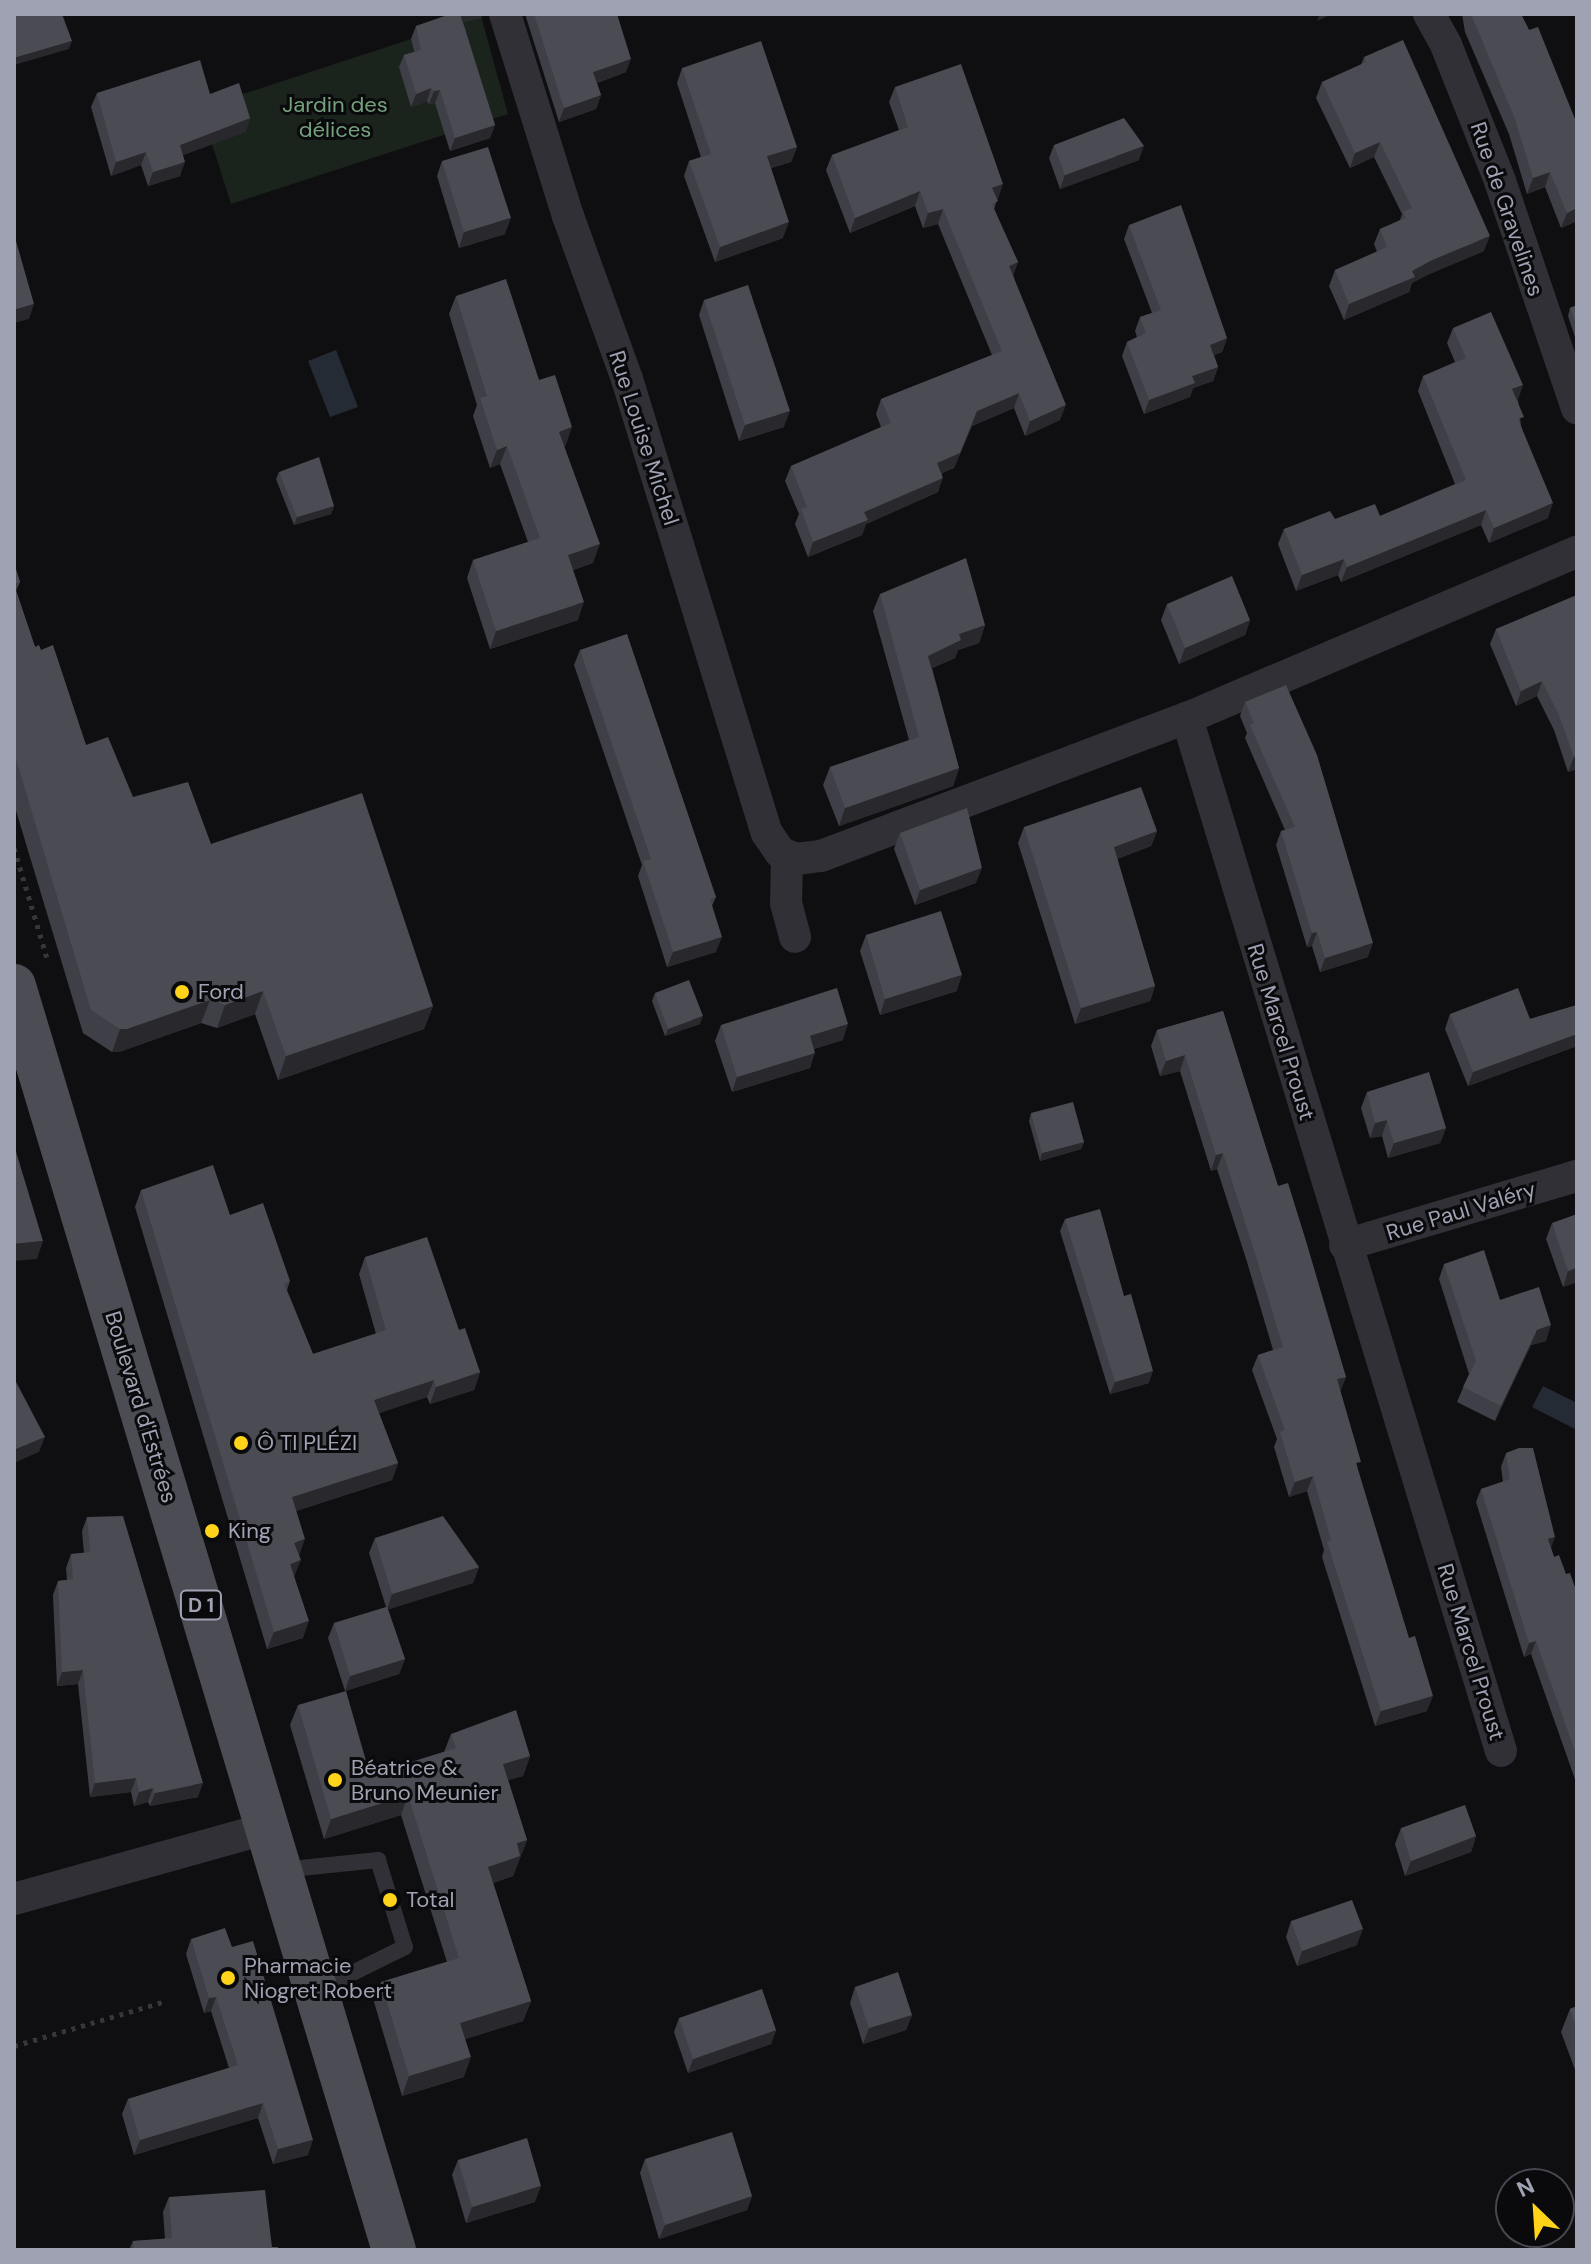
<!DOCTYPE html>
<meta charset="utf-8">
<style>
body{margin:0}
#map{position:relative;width:1591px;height:2264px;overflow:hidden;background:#0f0f11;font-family:"DM Sans",sans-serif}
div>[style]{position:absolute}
.green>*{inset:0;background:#1b231d}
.water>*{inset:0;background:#252b35}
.path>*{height:5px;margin-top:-2.5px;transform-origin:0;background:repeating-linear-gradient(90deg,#36373d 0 4px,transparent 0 10px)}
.lane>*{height:16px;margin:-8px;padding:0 8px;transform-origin:8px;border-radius:8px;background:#303036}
.street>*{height:32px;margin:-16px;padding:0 16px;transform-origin:16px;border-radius:16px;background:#303036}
.primary>*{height:44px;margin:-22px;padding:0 22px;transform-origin:22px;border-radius:22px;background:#4c4c55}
.wall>*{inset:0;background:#3f4047}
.shaded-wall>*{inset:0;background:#28282d}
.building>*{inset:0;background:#4a4b53}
.dots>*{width:22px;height:22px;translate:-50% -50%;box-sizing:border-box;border:4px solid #0a0a0c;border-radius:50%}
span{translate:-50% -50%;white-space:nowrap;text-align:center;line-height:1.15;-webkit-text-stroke:6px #0a0a0c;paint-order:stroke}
.shield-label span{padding:2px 6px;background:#0a0a0c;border:2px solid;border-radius:6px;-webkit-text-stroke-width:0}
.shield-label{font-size:20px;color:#9fa2b3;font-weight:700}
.park-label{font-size:22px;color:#74a07d}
.street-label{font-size:22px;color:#9fa2b3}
.poi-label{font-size:22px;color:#9fa2b3}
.left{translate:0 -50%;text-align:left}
.frame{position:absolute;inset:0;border:16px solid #9fa2b3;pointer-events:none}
.north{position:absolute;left:1495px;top:2168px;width:80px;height:80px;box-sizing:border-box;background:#0a0a0c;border:2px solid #46474f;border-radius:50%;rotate:335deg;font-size:22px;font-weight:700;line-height:32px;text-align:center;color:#9fa2b3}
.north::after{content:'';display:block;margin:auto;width:28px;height:36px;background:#ffd319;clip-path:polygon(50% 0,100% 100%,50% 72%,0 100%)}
</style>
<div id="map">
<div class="green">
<div style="clip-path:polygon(481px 16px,508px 114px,231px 204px,212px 144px,245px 132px,234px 97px,411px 39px,414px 55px,411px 106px,427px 101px,435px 103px,452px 25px)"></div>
</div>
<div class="water">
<div style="clip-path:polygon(336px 350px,358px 407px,330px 417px,308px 361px)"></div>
<div style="clip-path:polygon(1543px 1386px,1577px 1403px,1575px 1429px,1532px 1407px)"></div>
</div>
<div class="path">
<div style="left:14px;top:848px;width:115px;rotate:73.3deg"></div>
<div style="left:14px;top:2046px;width:159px;rotate:-16.5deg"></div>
</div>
<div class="lane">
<div style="left:281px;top:1870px;width:98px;rotate:-5.9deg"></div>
<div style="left:378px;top:1860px;width:91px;rotate:72.8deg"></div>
<div style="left:405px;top:1947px;width:97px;rotate:153.7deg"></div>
</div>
<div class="street">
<div style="left:505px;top:14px;width:212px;rotate:72.7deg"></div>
<div style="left:568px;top:216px;width:173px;rotate:70.1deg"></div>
<div style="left:627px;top:379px;width:475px;rotate:72.9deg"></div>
<div style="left:767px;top:833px;width:23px;rotate:56deg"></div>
<div style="left:780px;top:852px;width:17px;rotate:24deg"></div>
<div style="left:796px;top:859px;width:25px;rotate:-7deg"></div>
<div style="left:821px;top:856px;width:391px;rotate:-20.7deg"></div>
<div style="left:1429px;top:14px;width:35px;rotate:61deg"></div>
<div style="left:1446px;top:45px;width:146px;rotate:68.3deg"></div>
<div style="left:1500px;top:181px;width:240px;rotate:71.3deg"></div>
<div style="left:787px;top:857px;width:46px;rotate:91.2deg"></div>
<div style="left:786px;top:903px;width:35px;rotate:75deg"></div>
<div style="left:1345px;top:1245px;width:242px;rotate:-16.6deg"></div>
<div style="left:1501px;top:1751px;width:1080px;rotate:-106.91deg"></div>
<div style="left:1187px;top:718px;width:424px;rotate:-23.1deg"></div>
<div style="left:14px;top:1899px;width:264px;rotate:-15.6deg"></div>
</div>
<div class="primary">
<div style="left:14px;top:986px;width:1320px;rotate:73.27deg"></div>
</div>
<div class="wall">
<div style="clip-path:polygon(450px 14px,483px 14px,481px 18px,463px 22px,495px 125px,490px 138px,450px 151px,435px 103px,429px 104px,427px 101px,411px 107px,399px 67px,404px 55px,414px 52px,411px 39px,416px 26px)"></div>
<div style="clip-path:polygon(525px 14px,617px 14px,626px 72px,597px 83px,601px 95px,596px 109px,559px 122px)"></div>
<div style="clip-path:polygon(1462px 14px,1521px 14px,1529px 30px,1577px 221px,1561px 228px,1545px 187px,1527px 194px,1509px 134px,1465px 32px)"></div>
<div style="clip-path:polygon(1364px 57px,1484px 251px,1427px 275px,1412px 283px,1409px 292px,1344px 320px,1329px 286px,1335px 270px,1377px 252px,1374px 244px,1380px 229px,1400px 220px,1402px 214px,1374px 157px,1350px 168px,1316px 98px,1322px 82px,1361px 65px)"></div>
<div style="clip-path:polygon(682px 68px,797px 147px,791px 162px,771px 168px,783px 238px,715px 262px,684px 176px,689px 161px,701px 157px,677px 83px)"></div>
<div style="clip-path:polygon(895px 87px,998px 199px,997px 199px,994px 210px,1018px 262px,1013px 275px,1060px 420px,1025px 436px,1014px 408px,972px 426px,954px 468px,942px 473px,938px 492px,866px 524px,862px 535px,808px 557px,795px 524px,799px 514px,785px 481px,791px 466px,881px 427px,876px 414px,881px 399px,992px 355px,938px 224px,923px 228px,915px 206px,850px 233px,826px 170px,832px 155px,899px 130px,889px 102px)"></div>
<div style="clip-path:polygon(97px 93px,210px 94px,250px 118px,245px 132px,183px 155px,180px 176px,148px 186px,141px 165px,111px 176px,91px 107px)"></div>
<div style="clip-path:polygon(1054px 145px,1139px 160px,1060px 189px,1049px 158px)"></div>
<div style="clip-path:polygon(442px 161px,505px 234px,459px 248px,437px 176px)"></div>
<div style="clip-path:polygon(1129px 225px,1227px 338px,1222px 352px,1214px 355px,1218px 367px,1213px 381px,1193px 388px,1190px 397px,1144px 414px,1122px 356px,1127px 342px,1137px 337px,1135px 331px,1140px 317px,1152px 313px,1124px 239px)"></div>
<div style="clip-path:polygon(456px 296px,539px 380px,566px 445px,564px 446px,593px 563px,573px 570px,578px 620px,490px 649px,467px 578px,473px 560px,528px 542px,500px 464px,490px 468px,473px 416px,477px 405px,449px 314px)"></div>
<div style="clip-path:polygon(704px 300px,784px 427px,739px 441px,699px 315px)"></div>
<div style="clip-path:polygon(1577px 305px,1577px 343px,1568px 316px,1570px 308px)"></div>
<div style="clip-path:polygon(1453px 328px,1518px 400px,1521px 426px,1548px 518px,1489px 543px,1481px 525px,1341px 582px,1338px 575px,1296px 591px,1278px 544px,1284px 529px,1335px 519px,1380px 516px,1455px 484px,1418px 391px,1423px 376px,1455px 362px,1447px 343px)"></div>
<div style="clip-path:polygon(279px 472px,334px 506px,331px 514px,294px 525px,276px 479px)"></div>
<div style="clip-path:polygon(14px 563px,20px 582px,16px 591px,35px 647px,41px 650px,86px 745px,133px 797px,211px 844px,433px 1006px,424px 1029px,278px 1080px,255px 1014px,217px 1028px,201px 1023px,119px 1052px,112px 1052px,83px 1033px,14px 804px)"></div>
<div style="clip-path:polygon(880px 594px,985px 625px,979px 643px,958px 650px,955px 658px,932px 668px,959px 768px,953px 786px,839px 826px,823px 785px,830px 767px,909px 740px,873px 611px)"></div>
<div style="clip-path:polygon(1577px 595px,1577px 769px,1568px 772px,1554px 730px,1537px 696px,1516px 706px,1490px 644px,1496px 629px)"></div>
<div style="clip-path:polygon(1167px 604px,1250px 620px,1245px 635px,1179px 664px,1161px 620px)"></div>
<div style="clip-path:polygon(580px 650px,716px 897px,712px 906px,716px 952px,667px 967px,638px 876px,642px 865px,574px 665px)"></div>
<div style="clip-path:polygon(1245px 702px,1368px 957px,1320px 972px,1312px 946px,1307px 947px,1276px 845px,1281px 831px,1285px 830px,1245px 738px,1247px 733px,1240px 716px)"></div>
<div style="clip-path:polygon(1024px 827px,1157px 831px,1151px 846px,1117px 859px,1155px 986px,1150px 1001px,1075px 1024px,1018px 843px)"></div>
<div style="clip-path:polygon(900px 833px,976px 883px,915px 905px,894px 849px)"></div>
<div style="clip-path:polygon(866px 935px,957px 991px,880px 1015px,860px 951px)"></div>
<div style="clip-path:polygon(655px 993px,700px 1024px,665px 1036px,652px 1001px)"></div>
<div style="clip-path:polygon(1577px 1005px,1577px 1046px,1468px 1086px,1445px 1029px,1450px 1014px,1530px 1019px)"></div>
<div style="clip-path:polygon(1223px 1011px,1278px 1186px,1346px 1377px,1340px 1391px,1358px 1470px,1427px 1711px,1375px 1726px,1322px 1557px,1324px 1550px,1307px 1491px,1289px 1497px,1274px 1447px,1277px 1439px,1252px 1370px,1258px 1355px,1273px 1350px,1247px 1262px,1217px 1169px,1211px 1171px,1180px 1071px,1160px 1076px,1151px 1046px,1157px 1030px)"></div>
<div style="clip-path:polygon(721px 1025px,843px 1040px,814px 1049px,810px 1068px,732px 1092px,715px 1041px)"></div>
<div style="clip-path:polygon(1367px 1092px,1446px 1128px,1440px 1143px,1388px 1158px,1382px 1136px,1370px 1138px,1361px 1108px)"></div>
<div style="clip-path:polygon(1031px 1113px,1084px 1142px,1081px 1149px,1040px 1161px,1029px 1121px)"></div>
<div style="clip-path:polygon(141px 1190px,230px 1215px,290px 1281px,287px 1290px,313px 1354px,376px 1334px,359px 1274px,365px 1257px,459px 1330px,480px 1372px,474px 1390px,430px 1404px,427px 1397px,379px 1413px,398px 1463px,392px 1480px,296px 1511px,299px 1556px,294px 1577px,303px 1638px,267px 1649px,135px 1207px)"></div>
<div style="clip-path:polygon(1065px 1219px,1149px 1383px,1110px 1394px,1060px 1231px)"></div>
<div style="clip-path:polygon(1552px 1223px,1577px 1282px,1563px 1287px,1546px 1239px)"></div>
<div style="clip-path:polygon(1444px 1264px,1500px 1300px,1546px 1341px,1531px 1345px,1495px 1421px,1457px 1402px,1469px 1374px,1439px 1279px)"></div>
<div style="clip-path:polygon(1506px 1453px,1551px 1548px,1554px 1557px,1577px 1593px,1577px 1785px,1531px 1654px,1524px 1657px,1476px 1502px,1481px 1489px,1503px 1482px,1501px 1467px)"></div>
<div style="clip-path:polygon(87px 1517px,198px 1797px,150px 1806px,148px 1802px,134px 1806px,131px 1792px,90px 1797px,78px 1684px,57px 1686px,53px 1595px,58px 1581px,67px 1580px,66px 1568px,71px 1554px,84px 1553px,82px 1531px)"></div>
<div style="clip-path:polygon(375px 1538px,479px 1567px,473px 1583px,388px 1609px,405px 1659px,399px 1674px,345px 1691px,328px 1638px,334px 1623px,386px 1607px,369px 1553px)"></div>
<div style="clip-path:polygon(298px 1705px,370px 1775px,444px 1752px,451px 1734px,530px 1756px,523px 1776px,508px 1780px,527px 1840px,513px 1876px,493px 1883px,531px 2001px,523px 2021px,465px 2039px,464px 2077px,402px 2096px,374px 2002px,381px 1982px,447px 1962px,401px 1815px,324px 1839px,290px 1725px)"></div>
<div style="clip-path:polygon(1401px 1828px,1476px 1836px,1471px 1852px,1405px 1876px,1395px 1844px)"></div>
<div style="clip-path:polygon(1291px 1921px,1357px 1945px,1297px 1966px,1286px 1937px)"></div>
<div style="clip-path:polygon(191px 1939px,308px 2155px,273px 2164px,258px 2118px,134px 2155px,122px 2114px,128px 2099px,229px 2068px,211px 2011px,204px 2013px,186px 1954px)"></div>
<div style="clip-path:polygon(855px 1987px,912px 2015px,906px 2030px,863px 2044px,850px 2003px)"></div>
<div style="clip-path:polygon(1577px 2006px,1577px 2075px,1561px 2032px,1570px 2009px)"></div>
<div style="clip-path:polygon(679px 2018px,776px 2030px,771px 2044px,688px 2073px,674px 2032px)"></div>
<div style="clip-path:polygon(645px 2159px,752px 2196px,747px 2210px,659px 2239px,640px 2173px)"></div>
<div style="clip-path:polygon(458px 2160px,535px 2202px,466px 2223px,452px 2175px)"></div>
<div style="clip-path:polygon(169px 2197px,272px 2247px,278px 2250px,129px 2250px,133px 2241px,165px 2239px,163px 2212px)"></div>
</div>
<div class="shaded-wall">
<div style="clip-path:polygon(458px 14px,483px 14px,481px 18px,455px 24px)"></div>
<div style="clip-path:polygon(1320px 14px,1332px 14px,1317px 21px)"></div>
<div style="clip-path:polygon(72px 41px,69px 49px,14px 65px,14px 58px)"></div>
<div style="clip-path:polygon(631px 59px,626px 72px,588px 86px,593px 72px)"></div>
<div style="clip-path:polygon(431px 88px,427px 101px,411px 107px,416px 94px)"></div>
<div style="clip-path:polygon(440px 90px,435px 103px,429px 104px,434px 91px)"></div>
<div style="clip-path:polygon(601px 95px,596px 109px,559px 122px,564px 108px)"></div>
<div style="clip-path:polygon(250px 118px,245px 132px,175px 158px,180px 145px)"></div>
<div style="clip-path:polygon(495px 125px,490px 138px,450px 151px,455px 138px)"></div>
<div style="clip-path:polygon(1380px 142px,1374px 157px,1350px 168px,1355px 153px)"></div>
<div style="clip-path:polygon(1144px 146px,1139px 160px,1060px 189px,1065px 175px)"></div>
<div style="clip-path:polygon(797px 147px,791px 162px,761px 171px,767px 156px)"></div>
<div style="clip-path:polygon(146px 152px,141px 165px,111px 176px,116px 162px)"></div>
<div style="clip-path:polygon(185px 162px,180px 176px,148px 186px,153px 172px)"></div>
<div style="clip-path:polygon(1550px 172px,1545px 187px,1527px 194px,1533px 178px)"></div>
<div style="clip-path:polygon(1003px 184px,998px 199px,986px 202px,992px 188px)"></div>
<div style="clip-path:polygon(920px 191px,915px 206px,850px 233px,855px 218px)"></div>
<div style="clip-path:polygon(1577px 208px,1577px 221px,1561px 228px,1567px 213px)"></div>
<div style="clip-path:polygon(943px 209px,938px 224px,923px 228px,928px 213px)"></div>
<div style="clip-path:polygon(511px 218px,505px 234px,459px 248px,464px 232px)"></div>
<div style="clip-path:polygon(789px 222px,783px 238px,715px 262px,720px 247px)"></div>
<div style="clip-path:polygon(1490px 236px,1484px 251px,1427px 275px,1412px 283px,1409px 292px,1344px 320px,1349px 304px,1432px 260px)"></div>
<div style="clip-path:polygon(1018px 262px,1013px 276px,1009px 266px)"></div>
<div style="clip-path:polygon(34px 304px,29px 319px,14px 323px,14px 310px)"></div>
<div style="clip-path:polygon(1227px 338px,1222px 352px,1205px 359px,1210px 345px)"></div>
<div style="clip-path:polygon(1218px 367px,1213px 381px,1193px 388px,1190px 397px,1144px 414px,1149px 400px,1192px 376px)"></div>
<div style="clip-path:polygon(1523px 385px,1518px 400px,1507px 405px,1512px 389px)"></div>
<div style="clip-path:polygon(1019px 393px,1014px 408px,972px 426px,954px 468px,932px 477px,937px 463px,977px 411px)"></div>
<div style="clip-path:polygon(1066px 405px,1060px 420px,1025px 436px,1030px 421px)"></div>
<div style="clip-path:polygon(790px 411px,784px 427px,739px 441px,745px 425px)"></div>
<div style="clip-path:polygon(572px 427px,566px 445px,552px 450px,559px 432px)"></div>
<div style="clip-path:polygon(507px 446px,500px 464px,490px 468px,497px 450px)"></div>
<div style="clip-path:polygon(943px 478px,938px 492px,866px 524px,862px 535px,808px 557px,813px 542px,864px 512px)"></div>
<div style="clip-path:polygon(1553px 503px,1548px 518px,1489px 543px,1494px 528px)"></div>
<div style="clip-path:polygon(334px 506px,331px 514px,294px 525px,297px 517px)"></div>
<div style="clip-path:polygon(1486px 510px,1481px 525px,1341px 582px,1347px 567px)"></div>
<div style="clip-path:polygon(600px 544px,593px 563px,562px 574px,568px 555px)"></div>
<div style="clip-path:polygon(1344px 559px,1338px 575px,1296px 591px,1302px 575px)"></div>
<div style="clip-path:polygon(584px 602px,578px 620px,490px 649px,496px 631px)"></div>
<div style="clip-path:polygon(1250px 620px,1245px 635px,1179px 664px,1185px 648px)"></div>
<div style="clip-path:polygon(985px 625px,979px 643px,958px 650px,955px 658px,922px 673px,928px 656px,959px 634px)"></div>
<div style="clip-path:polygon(1542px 681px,1537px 696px,1516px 706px,1521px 691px)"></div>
<div style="clip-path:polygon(1577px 756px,1577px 769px,1568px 772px,1574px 757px)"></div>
<div style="clip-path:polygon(959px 768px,953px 786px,839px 826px,845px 808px)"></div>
<div style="clip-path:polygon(1157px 831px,1151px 846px,1108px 862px,1114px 847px)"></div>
<div style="clip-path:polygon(982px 868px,976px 883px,915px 905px,920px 890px)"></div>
<div style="clip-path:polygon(1317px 932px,1312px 946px,1307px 947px,1312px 933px)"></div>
<div style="clip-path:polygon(722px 937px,716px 952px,667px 967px,673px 952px)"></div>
<div style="clip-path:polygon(1373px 943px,1368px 957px,1320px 972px,1325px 958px)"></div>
<div style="clip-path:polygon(962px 975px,957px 991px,880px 1015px,885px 999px)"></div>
<div style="clip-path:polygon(1155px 986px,1150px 1001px,1075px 1024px,1081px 1008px)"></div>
<div style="clip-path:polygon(263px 991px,255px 1014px,217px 1028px,225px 1005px)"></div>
<div style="clip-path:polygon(210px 1000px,201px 1023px,119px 1052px,112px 1052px,120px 1029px)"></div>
<div style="clip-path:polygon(433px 1006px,424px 1029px,278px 1080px,286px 1056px)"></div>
<div style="clip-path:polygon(703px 1016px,700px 1024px,665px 1036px,668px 1029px)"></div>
<div style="clip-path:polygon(848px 1024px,843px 1040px,804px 1052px,810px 1036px)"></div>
<div style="clip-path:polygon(1577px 1034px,1577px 1046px,1468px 1086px,1473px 1072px)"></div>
<div style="clip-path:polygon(815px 1053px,810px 1068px,732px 1092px,737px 1077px)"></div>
<div style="clip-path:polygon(1185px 1055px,1180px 1071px,1160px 1076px,1166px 1061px)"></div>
<div style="clip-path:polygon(1387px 1120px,1382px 1136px,1370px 1138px,1375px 1123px)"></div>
<div style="clip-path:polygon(1446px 1128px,1440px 1143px,1388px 1158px,1394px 1143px)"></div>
<div style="clip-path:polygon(1084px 1142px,1081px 1149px,1040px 1161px,1042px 1153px)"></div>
<div style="clip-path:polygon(1223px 1153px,1217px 1169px,1211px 1171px,1216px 1155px)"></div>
<div style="clip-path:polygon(43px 1241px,37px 1259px,14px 1261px,14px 1244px)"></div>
<div style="clip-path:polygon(1577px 1268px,1577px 1282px,1563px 1287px,1568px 1271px)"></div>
<div style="clip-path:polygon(1551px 1325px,1546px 1341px,1531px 1345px,1495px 1421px,1501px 1406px,1537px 1330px)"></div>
<div style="clip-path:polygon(1153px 1371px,1149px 1383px,1110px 1394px,1115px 1382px)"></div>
<div style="clip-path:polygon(480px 1372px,474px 1390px,430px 1404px,436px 1387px)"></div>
<div style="clip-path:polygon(1346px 1377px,1340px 1392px,1337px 1379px)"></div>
<div style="clip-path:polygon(434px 1380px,427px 1397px,368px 1417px,374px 1400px)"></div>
<div style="clip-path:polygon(45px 1437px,39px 1452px,14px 1463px,14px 1450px)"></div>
<div style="clip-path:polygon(398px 1463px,392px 1480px,286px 1514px,292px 1497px)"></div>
<div style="clip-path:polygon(1313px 1476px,1307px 1491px,1289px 1497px,1295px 1482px)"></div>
<div style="clip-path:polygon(1555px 1537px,1550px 1551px,1548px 1539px)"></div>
<div style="clip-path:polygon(305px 1539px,299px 1556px,294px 1543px)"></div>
<div style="clip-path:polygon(301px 1560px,294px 1577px,290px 1564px)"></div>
<div style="clip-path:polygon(479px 1567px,473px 1583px,387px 1610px,392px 1594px)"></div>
<div style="clip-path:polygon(309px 1621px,303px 1638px,267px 1649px,274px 1632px)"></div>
<div style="clip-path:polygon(1536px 1641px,1531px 1654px,1524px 1657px,1529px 1643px)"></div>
<div style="clip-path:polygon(405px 1659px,399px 1674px,345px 1691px,350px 1676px)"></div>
<div style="clip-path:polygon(83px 1670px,78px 1684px,57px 1686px,62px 1672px)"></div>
<div style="clip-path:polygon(1433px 1696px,1427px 1711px,1375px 1726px,1381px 1711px)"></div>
<div style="clip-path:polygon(530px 1756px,523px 1776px,496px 1783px,503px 1764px)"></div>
<div style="clip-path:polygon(136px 1778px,131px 1792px,90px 1797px,95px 1783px)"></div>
<div style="clip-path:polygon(203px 1783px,198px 1797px,150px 1806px,155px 1793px)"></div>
<div style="clip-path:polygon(153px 1788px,148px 1802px,134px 1806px,139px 1792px)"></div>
<div style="clip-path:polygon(408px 1795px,401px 1815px,324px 1839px,331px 1819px)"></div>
<div style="clip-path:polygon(1476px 1836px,1471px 1852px,1405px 1876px,1411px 1861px)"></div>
<div style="clip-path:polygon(527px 1840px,513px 1876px,481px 1887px,488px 1867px,517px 1843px)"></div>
<div style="clip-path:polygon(1363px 1929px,1357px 1945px,1297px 1966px,1302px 1951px)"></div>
<div style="clip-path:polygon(216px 1997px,211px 2011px,204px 2013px,209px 1998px)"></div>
<div style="clip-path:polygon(531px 2001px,523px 2021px,453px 2043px,460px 2023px)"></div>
<div style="clip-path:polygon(912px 2015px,906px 2030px,863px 2044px,869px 2028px)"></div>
<div style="clip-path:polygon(776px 2030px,771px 2044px,688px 2073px,693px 2059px)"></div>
<div style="clip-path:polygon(471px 2057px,464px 2077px,402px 2096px,409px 2076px)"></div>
<div style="clip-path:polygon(263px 2103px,258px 2118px,134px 2155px,140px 2140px)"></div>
<div style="clip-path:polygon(313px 2140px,308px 2155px,273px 2164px,278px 2149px)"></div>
<div style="clip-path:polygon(541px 2186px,535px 2202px,466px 2223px,472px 2207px)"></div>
<div style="clip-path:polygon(752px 2196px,747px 2210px,659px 2239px,665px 2225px)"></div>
</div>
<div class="building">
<div style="clip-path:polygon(14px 14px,62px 14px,72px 41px,14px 58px)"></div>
<div style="clip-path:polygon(452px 14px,460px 14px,495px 125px,455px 138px,440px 90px,434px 91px,431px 88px,416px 94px,404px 55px,421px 50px,416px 26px)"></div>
<div style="clip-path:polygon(534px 14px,617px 14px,631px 59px,593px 72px,601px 95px,564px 108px)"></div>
<div style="clip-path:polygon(1471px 14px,1521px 14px,1529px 30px,1538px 27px,1577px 124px,1577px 208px,1567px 213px,1550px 172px,1533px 178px,1515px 119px)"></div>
<div style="clip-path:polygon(1403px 40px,1490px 236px,1432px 260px,1412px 271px,1415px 277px,1349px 304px,1335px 270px,1387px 247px,1380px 229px,1406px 218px,1403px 212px,1412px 208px,1380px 142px,1355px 153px,1322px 82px,1366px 62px,1364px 57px)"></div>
<div style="clip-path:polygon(761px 41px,797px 147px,767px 156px,789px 222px,720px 247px,689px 161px,711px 154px,682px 68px)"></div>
<div style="clip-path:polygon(200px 60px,210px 94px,239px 83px,250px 118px,180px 145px,185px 162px,153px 172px,146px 152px,116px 162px,97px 93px)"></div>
<div style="clip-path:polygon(961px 64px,1003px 184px,992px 188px,998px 201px,992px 204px,1018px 262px,1009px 266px,1066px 405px,1030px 421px,1019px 393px,977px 411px,960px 453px,937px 463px,943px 478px,864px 512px,868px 520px,813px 542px,801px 509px,807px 507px,791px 466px,891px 423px,881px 399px,1002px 351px,943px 209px,928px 213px,920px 191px,855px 218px,832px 155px,908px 127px,895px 87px)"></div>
<div style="clip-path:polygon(1124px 118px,1144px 146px,1065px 175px,1054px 145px)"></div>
<div style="clip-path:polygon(488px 147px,511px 218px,464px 232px,442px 161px)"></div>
<div style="clip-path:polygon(1181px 205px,1227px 338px,1210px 345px,1218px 367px,1192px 376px,1195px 383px,1149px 400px,1127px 342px,1146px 333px,1140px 317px,1161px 310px,1129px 225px)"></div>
<div style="clip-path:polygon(14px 234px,34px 304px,14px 310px)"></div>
<div style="clip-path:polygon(506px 279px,539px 380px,555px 375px,572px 427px,559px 432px,600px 544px,568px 555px,584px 602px,496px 631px,473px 560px,540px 538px,507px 446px,497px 450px,480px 398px,487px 396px,456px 296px)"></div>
<div style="clip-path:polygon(748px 285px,790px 411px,745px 425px,704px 300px)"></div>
<div style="clip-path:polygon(1577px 305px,1577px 327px,1570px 308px)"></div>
<div style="clip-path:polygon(1491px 312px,1523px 385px,1512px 389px,1524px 417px,1518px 419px,1553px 503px,1494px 528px,1486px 510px,1347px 567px,1344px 559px,1302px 575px,1284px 529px,1330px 511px,1335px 519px,1375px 504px,1380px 516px,1466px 480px,1423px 376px,1466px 358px,1453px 328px)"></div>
<div style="clip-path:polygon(319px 457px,334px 506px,297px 517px,279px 472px)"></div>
<div style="clip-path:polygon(966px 558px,985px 625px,959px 634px,961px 640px,928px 656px,959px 768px,845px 808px,830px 767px,919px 737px,880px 594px)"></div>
<div style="clip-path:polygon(14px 563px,20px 582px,14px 584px,35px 647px,39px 645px,41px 650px,53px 645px,86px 745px,108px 737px,133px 797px,188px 782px,211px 844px,362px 793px,433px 1006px,286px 1056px,263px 991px,225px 1005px,210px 1000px,127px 1029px,120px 1029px,91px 1010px,14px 752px)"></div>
<div style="clip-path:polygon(1232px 576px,1250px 620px,1185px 648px,1167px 604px)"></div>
<div style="clip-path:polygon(1577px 595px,1577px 756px,1574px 757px,1559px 715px,1542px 681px,1521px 691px,1496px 629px)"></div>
<div style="clip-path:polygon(627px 634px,716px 897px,710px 899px,722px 937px,673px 952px,643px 861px,651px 859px,580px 650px)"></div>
<div style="clip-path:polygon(1286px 685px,1317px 755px,1373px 943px,1325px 958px,1317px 932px,1312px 933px,1281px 831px,1295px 827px,1250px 725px,1254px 723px,1245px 702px)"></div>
<div style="clip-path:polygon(1141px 787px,1157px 831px,1114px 847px,1155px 986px,1081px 1008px,1024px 827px)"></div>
<div style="clip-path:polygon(967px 808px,982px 868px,920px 890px,900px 833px)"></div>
<div style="clip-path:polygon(941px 911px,962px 975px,885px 999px,866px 935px)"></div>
<div style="clip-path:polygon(689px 980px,703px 1016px,668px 1029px,655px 993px)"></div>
<div style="clip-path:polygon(837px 988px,848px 1024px,810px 1036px,815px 1053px,737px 1077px,721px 1025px)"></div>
<div style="clip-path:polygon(1518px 988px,1530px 1019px,1577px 1005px,1577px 1034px,1473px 1072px,1450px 1014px)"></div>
<div style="clip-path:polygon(1223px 1011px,1278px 1186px,1288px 1183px,1306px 1241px,1346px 1377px,1337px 1379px,1361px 1462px,1356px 1463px,1409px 1638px,1415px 1636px,1433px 1696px,1381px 1711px,1327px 1542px,1331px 1540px,1313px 1476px,1295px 1482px,1280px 1432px,1285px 1430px,1258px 1355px,1283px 1347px,1253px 1247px,1223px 1153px,1216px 1155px,1185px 1055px,1166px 1061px,1157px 1030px)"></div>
<div style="clip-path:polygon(1429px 1072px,1446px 1128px,1394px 1143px,1387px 1120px,1375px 1123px,1367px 1092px)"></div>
<div style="clip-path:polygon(1073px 1102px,1084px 1142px,1042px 1153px,1031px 1113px)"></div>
<div style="clip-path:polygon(14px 1145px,43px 1241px,14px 1244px)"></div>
<div style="clip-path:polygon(213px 1165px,230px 1215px,263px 1203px,290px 1281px,284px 1284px,313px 1354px,386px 1330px,365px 1257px,427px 1237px,459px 1330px,465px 1328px,480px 1372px,436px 1387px,434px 1380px,374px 1400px,398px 1463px,292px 1497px,305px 1539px,294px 1543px,301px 1560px,290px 1564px,309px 1621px,274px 1632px,141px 1190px)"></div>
<div style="clip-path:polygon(1100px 1209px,1124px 1296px,1131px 1294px,1153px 1371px,1115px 1382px,1065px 1219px)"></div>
<div style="clip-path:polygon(1577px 1214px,1577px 1268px,1568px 1271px,1552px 1223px)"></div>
<div style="clip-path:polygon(1484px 1250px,1500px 1300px,1539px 1287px,1551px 1325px,1537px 1330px,1501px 1406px,1463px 1387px,1476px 1361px,1444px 1264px)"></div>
<div style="clip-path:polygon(14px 1378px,45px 1437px,14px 1450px)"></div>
<div style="clip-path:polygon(1519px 1448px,1533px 1448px,1555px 1537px,1548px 1539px,1554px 1557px,1559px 1555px,1566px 1574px,1570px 1573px,1577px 1593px,1577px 1757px,1536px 1641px,1529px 1643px,1481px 1489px,1510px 1479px,1506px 1453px)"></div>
<div style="clip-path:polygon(123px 1516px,203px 1783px,155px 1793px,153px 1788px,139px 1792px,136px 1778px,95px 1783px,83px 1670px,62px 1672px,58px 1581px,73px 1579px,71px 1554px,90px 1552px,87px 1517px)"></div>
<div style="clip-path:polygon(443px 1516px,479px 1567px,392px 1594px,375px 1538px)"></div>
<div style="clip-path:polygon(387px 1607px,405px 1659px,350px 1676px,334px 1623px)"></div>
<div style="clip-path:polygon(346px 1691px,370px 1775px,456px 1748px,451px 1734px,516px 1710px,530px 1756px,503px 1764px,527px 1840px,517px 1843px,520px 1856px,488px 1867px,531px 2001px,460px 2023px,471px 2057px,409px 2076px,381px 1982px,459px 1958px,408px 1795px,331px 1819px,298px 1705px)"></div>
<div style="clip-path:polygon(1465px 1805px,1476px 1836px,1411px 1861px,1401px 1828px)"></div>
<div style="clip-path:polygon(1352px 1900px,1363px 1929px,1302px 1951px,1291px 1921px)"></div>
<div style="clip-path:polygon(225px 1928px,232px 1947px,253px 1941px,313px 2140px,278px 2149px,263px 2103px,140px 2140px,128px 2099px,238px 2065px,216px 1997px,209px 1998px,191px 1939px)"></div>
<div style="clip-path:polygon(898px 1972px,912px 2015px,869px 2028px,855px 1987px)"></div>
<div style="clip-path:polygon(762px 1989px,776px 2030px,693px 2059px,679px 2018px)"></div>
<div style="clip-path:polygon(1577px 2006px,1577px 2030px,1570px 2009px)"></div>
<div style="clip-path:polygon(732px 2132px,752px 2196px,665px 2225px,645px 2159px)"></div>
<div style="clip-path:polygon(527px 2138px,541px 2186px,472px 2207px,458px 2160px)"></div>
<div style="clip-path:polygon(265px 2190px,272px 2247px,278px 2247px,278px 2250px,134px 2250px,133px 2241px,172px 2238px,169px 2197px)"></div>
</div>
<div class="dots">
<div style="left:182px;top:992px;background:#ffd319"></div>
<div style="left:241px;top:1443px;background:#ffd319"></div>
<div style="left:212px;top:1531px;background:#ffd319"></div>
<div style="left:335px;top:1780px;background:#ffd319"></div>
<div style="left:390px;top:1900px;background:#ffd319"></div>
<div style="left:228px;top:1978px;background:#ffd319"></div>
</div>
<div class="shield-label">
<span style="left:201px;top:1605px">D 1</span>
</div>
<div class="park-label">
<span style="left:335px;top:117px">Jardin des<br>délices</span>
</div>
<div class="street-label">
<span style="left:1507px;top:209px;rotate:71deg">Rue de Gravelines</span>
<span style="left:644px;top:438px;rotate:72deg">Rue Louise Michel</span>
<span style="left:1281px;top:1032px;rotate:73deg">Rue Marcel Proust</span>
<span style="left:1461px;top:1211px;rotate:-17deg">Rue Paul Valéry</span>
<span style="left:141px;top:1407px;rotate:73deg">Boulevard d'Estrées</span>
<span style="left:1471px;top:1652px;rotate:73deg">Rue Marcel Proust</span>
</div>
<div class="poi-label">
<span class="left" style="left:198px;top:992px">Ford</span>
<span class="left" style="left:257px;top:1443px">Ô TI PLÉZI</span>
<span class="left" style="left:228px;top:1531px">King</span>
<span class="left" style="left:351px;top:1780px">Béatrice &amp;<br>Bruno Meunier</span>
<span class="left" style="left:406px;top:1900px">Total</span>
<span class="left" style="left:244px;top:1978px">Pharmacie<br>Niogret Robert</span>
</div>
<div class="frame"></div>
<div class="north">N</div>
</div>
